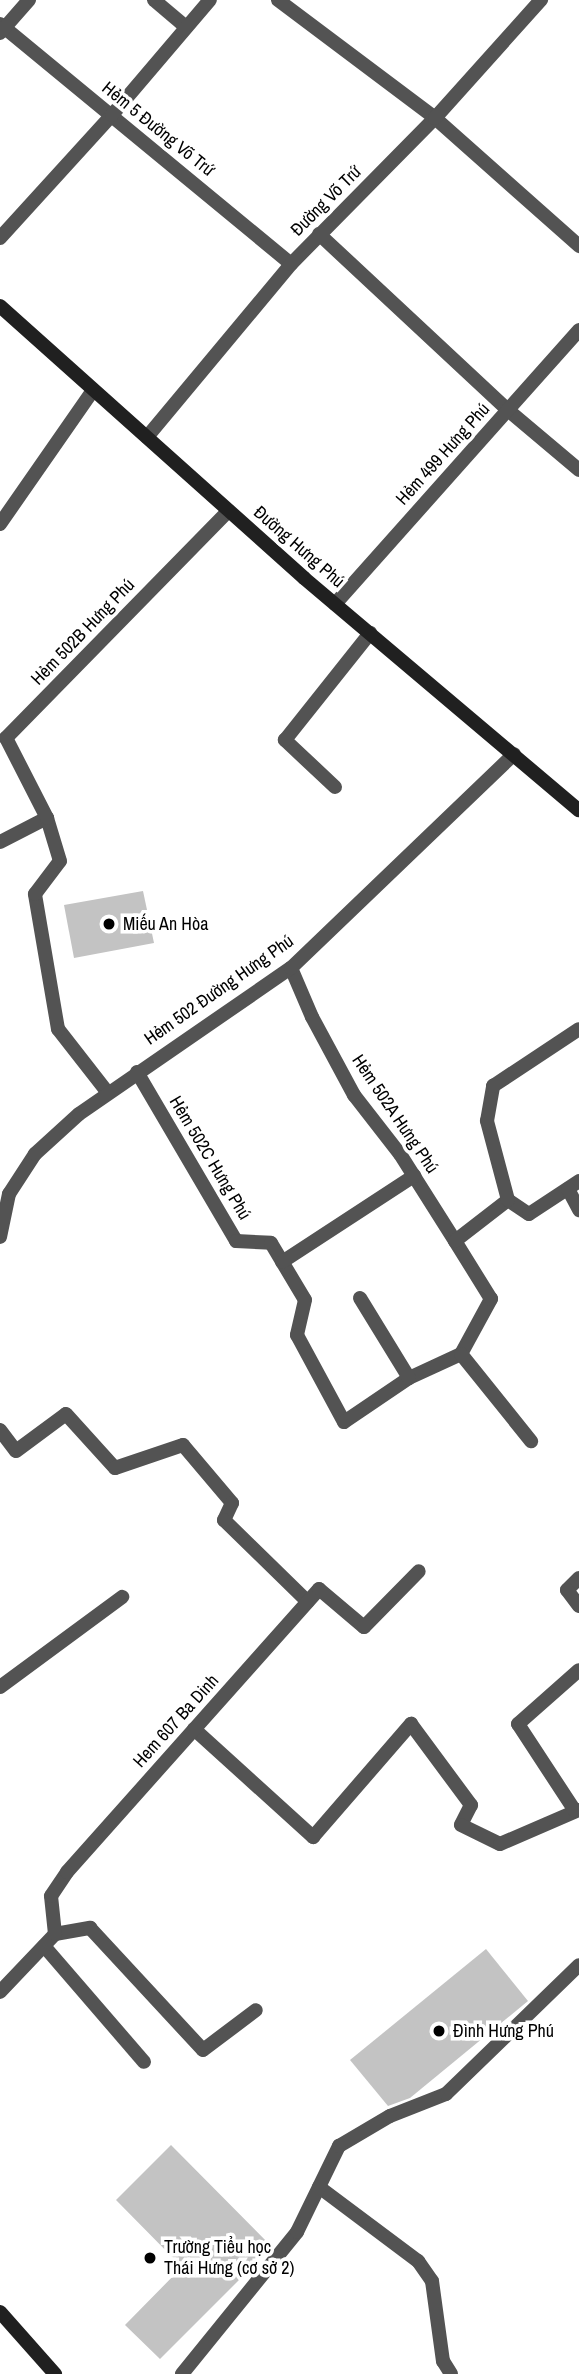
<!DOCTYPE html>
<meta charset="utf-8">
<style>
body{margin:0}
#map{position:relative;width:579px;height:2374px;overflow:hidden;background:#fff;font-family:"Archivo Narrow",sans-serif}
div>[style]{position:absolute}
.building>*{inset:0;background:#c3c3c3}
.lane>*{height:14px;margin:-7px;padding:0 7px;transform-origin:7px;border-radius:7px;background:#535353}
.street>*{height:14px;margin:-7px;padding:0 7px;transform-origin:7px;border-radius:7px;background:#535353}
.secondary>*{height:14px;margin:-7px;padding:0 7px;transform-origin:7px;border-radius:7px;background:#202020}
.dots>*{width:19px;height:19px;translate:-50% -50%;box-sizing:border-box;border:4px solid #fff;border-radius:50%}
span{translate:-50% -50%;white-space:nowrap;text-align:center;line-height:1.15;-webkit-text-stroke:7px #fff;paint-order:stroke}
.street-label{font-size:18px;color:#000}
.poi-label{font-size:18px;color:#000}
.left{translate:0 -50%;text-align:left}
</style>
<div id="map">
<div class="building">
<div style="clip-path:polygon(143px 891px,154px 943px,74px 958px,64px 905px)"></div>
<div style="clip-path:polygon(486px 1949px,528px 2001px,410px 2098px,388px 2106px,350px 2060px)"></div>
<div style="clip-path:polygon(171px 2145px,272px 2247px,160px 2359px,125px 2325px,182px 2267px,116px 2200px)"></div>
</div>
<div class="lane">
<div style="left:154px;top:0;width:42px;rotate:40.2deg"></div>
<div style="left:278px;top:0;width:196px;rotate:36.9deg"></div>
<div style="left:435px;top:118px;width:193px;rotate:41.6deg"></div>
<div style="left:0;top:24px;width:377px;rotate:39.5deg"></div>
<div style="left:0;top:33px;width:44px;rotate:-48.7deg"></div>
<div style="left:319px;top:234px;width:258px;rotate:43deg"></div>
<div style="left:0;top:238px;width:166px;rotate:-47.7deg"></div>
<div style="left:112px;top:115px;width:151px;rotate:-49.6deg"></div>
<div style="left:0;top:524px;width:163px;rotate:-55.2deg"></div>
<div style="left:335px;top:787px;width:69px;rotate:-136.8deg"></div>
<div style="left:285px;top:740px;width:137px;rotate:-51.5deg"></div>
<div style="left:0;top:842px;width:53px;rotate:-27.1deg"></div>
<div style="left:291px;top:968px;width:53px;rotate:66.8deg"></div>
<div style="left:312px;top:1017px;width:89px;rotate:61.7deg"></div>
<div style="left:354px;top:1095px;width:75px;rotate:52.1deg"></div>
<div style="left:400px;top:1154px;width:103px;rotate:57.7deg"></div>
<div style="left:137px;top:1072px;width:196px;rotate:59.6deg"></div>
<div style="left:236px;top:1241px;width:35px;rotate:3deg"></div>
<div style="left:271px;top:1243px;width:66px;rotate:59.2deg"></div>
<div style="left:305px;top:1300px;width:36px;rotate:103deg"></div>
<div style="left:297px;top:1335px;width:99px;rotate:61.6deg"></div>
<div style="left:344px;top:1422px;width:78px;rotate:-34.1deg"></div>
<div style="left:409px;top:1378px;width:57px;rotate:-24.8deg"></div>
<div style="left:461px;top:1354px;width:63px;rotate:-61.4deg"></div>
<div style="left:491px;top:1299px;width:68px;rotate:-121.8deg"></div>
<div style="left:455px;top:1241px;width:67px;rotate:-37.7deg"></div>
<div style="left:508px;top:1200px;width:25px;rotate:34deg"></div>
<div style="left:529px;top:1214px;width:60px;rotate:-33.4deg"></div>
<div style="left:108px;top:1093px;width:81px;rotate:-128deg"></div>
<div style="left:58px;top:1029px;width:137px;rotate:-99.7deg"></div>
<div style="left:35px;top:894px;width:41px;rotate:-52.9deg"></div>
<div style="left:60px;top:861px;width:45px;rotate:-106.8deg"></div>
<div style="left:47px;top:818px;width:90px;rotate:-117.1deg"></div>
<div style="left:6px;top:738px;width:318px;rotate:-45.6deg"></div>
<div style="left:568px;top:1189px;width:24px;rotate:62deg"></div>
<div style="left:508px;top:1200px;width:82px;rotate:-104.9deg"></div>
<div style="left:487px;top:1121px;width:36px;rotate:-80deg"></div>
<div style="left:493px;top:1086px;width:103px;rotate:-33.5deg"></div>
<div style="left:0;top:1237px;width:44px;rotate:-78.2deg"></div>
<div style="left:9px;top:1194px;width:48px;rotate:-57deg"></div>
<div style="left:35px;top:1154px;width:59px;rotate:-42.3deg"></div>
<div style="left:79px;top:1114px;width:257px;rotate:-34.6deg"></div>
<div style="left:291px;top:968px;width:309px;rotate:-43.8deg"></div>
<div style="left:282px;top:1262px;width:158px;rotate:-33.1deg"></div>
<div style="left:360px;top:1298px;width:94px;rotate:58.5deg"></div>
<div style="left:461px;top:1354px;width:112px;rotate:51.2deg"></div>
<div style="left:0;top:1430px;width:26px;rotate:53deg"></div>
<div style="left:16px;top:1451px;width:62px;rotate:-36.5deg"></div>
<div style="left:66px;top:1414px;width:73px;rotate:47.8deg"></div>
<div style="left:115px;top:1468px;width:72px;rotate:-18.7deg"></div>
<div style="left:183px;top:1445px;width:76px;rotate:49.8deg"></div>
<div style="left:232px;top:1503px;width:19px;rotate:115deg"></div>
<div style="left:224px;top:1520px;width:117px;rotate:44.3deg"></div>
<div style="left:579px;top:1578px;width:17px;rotate:135deg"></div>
<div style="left:567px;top:1590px;width:20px;rotate:53deg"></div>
<div style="left:0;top:1687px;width:152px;rotate:-36.4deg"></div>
<div style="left:194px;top:1729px;width:161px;rotate:42.2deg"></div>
<div style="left:313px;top:1837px;width:150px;rotate:-49.1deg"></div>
<div style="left:411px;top:1724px;width:101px;rotate:53.5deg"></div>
<div style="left:471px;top:1805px;width:22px;rotate:117deg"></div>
<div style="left:461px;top:1825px;width:43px;rotate:26deg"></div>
<div style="left:500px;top:1844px;width:86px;rotate:-23.3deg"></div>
<div style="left:575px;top:1811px;width:104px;rotate:-123.2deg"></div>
<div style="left:518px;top:1724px;width:81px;rotate:-41.5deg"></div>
<div style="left:55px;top:1934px;width:36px;rotate:-10deg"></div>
<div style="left:90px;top:1928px;width:166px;rotate:47.2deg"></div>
<div style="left:203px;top:2050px;width:66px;rotate:-37deg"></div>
<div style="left:44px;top:1946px;width:153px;rotate:49.2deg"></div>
<div style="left:0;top:1992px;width:80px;rotate:-46.5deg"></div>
<div style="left:55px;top:1934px;width:38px;rotate:-96deg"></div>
<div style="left:51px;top:1896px;width:29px;rotate:-56deg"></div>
<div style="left:67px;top:1872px;width:379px;rotate:-48.3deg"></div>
<div style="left:319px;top:1589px;width:59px;rotate:40.2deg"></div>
<div style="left:364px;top:1627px;width:78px;rotate:-45.5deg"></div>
<div style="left:319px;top:2187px;width:124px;rotate:36.8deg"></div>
<div style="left:418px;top:2261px;width:24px;rotate:55deg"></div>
<div style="left:432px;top:2281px;width:81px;rotate:82.2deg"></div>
<div style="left:443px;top:2361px;width:15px;rotate:58deg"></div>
<div style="left:182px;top:2374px;width:183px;rotate:-51deg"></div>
<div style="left:297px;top:2232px;width:96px;rotate:-64deg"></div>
<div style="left:339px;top:2146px;width:59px;rotate:-30.5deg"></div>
<div style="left:390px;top:2116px;width:60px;rotate:-21.4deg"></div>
<div style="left:446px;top:2094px;width:185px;rotate:-44.1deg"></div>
</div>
<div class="street">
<div style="left:508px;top:410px;width:93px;rotate:40.2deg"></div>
<div style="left:147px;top:437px;width:225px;rotate:-50.2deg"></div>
<div style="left:291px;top:264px;width:205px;rotate:-45.4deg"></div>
<div style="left:435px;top:118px;width:159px;rotate:-48.1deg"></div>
<div style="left:335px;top:604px;width:367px;rotate:-48.3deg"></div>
</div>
<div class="secondary">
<div style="left:0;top:306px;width:408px;rotate:41.8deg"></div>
<div style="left:304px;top:578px;width:360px;rotate:40.2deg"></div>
<div style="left:0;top:2312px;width:83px;rotate:48.4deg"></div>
</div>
<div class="dots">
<div style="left:109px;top:924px;background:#000"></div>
<div style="left:439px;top:2031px;background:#000"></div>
<div style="left:150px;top:2258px;background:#000"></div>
</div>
<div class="street-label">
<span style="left:158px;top:129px;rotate:39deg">Hẻm 5 Đường Võ Trứ</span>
<span style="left:326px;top:201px;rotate:-45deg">Đường Võ Trứ</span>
<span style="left:443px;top:454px;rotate:-48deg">Hẻm 499 Hưng Phú</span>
<span style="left:299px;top:547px;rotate:41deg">Đường Hưng Phú</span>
<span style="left:83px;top:632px;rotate:-46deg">Hẻm 502B Hưng Phú</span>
<span style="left:219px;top:990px;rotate:-35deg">Hẻm 502 Đường Hưng Phú</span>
<span style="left:395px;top:1114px;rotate:56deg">Hẻm 502A Hưng Phú</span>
<span style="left:210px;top:1158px;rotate:59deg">Hẻm 502C Hưng Phú</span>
<span style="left:176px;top:1721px;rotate:-48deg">Hem 607 Ba Dinh</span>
</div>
<div class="poi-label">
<span class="left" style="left:123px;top:924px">Miếu An Hòa</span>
<span class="left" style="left:453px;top:2031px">Đình Hưng Phú</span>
<span class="left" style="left:164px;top:2258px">Trường Tiểu học<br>Thái Hưng (cơ sở 2)</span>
</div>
</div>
